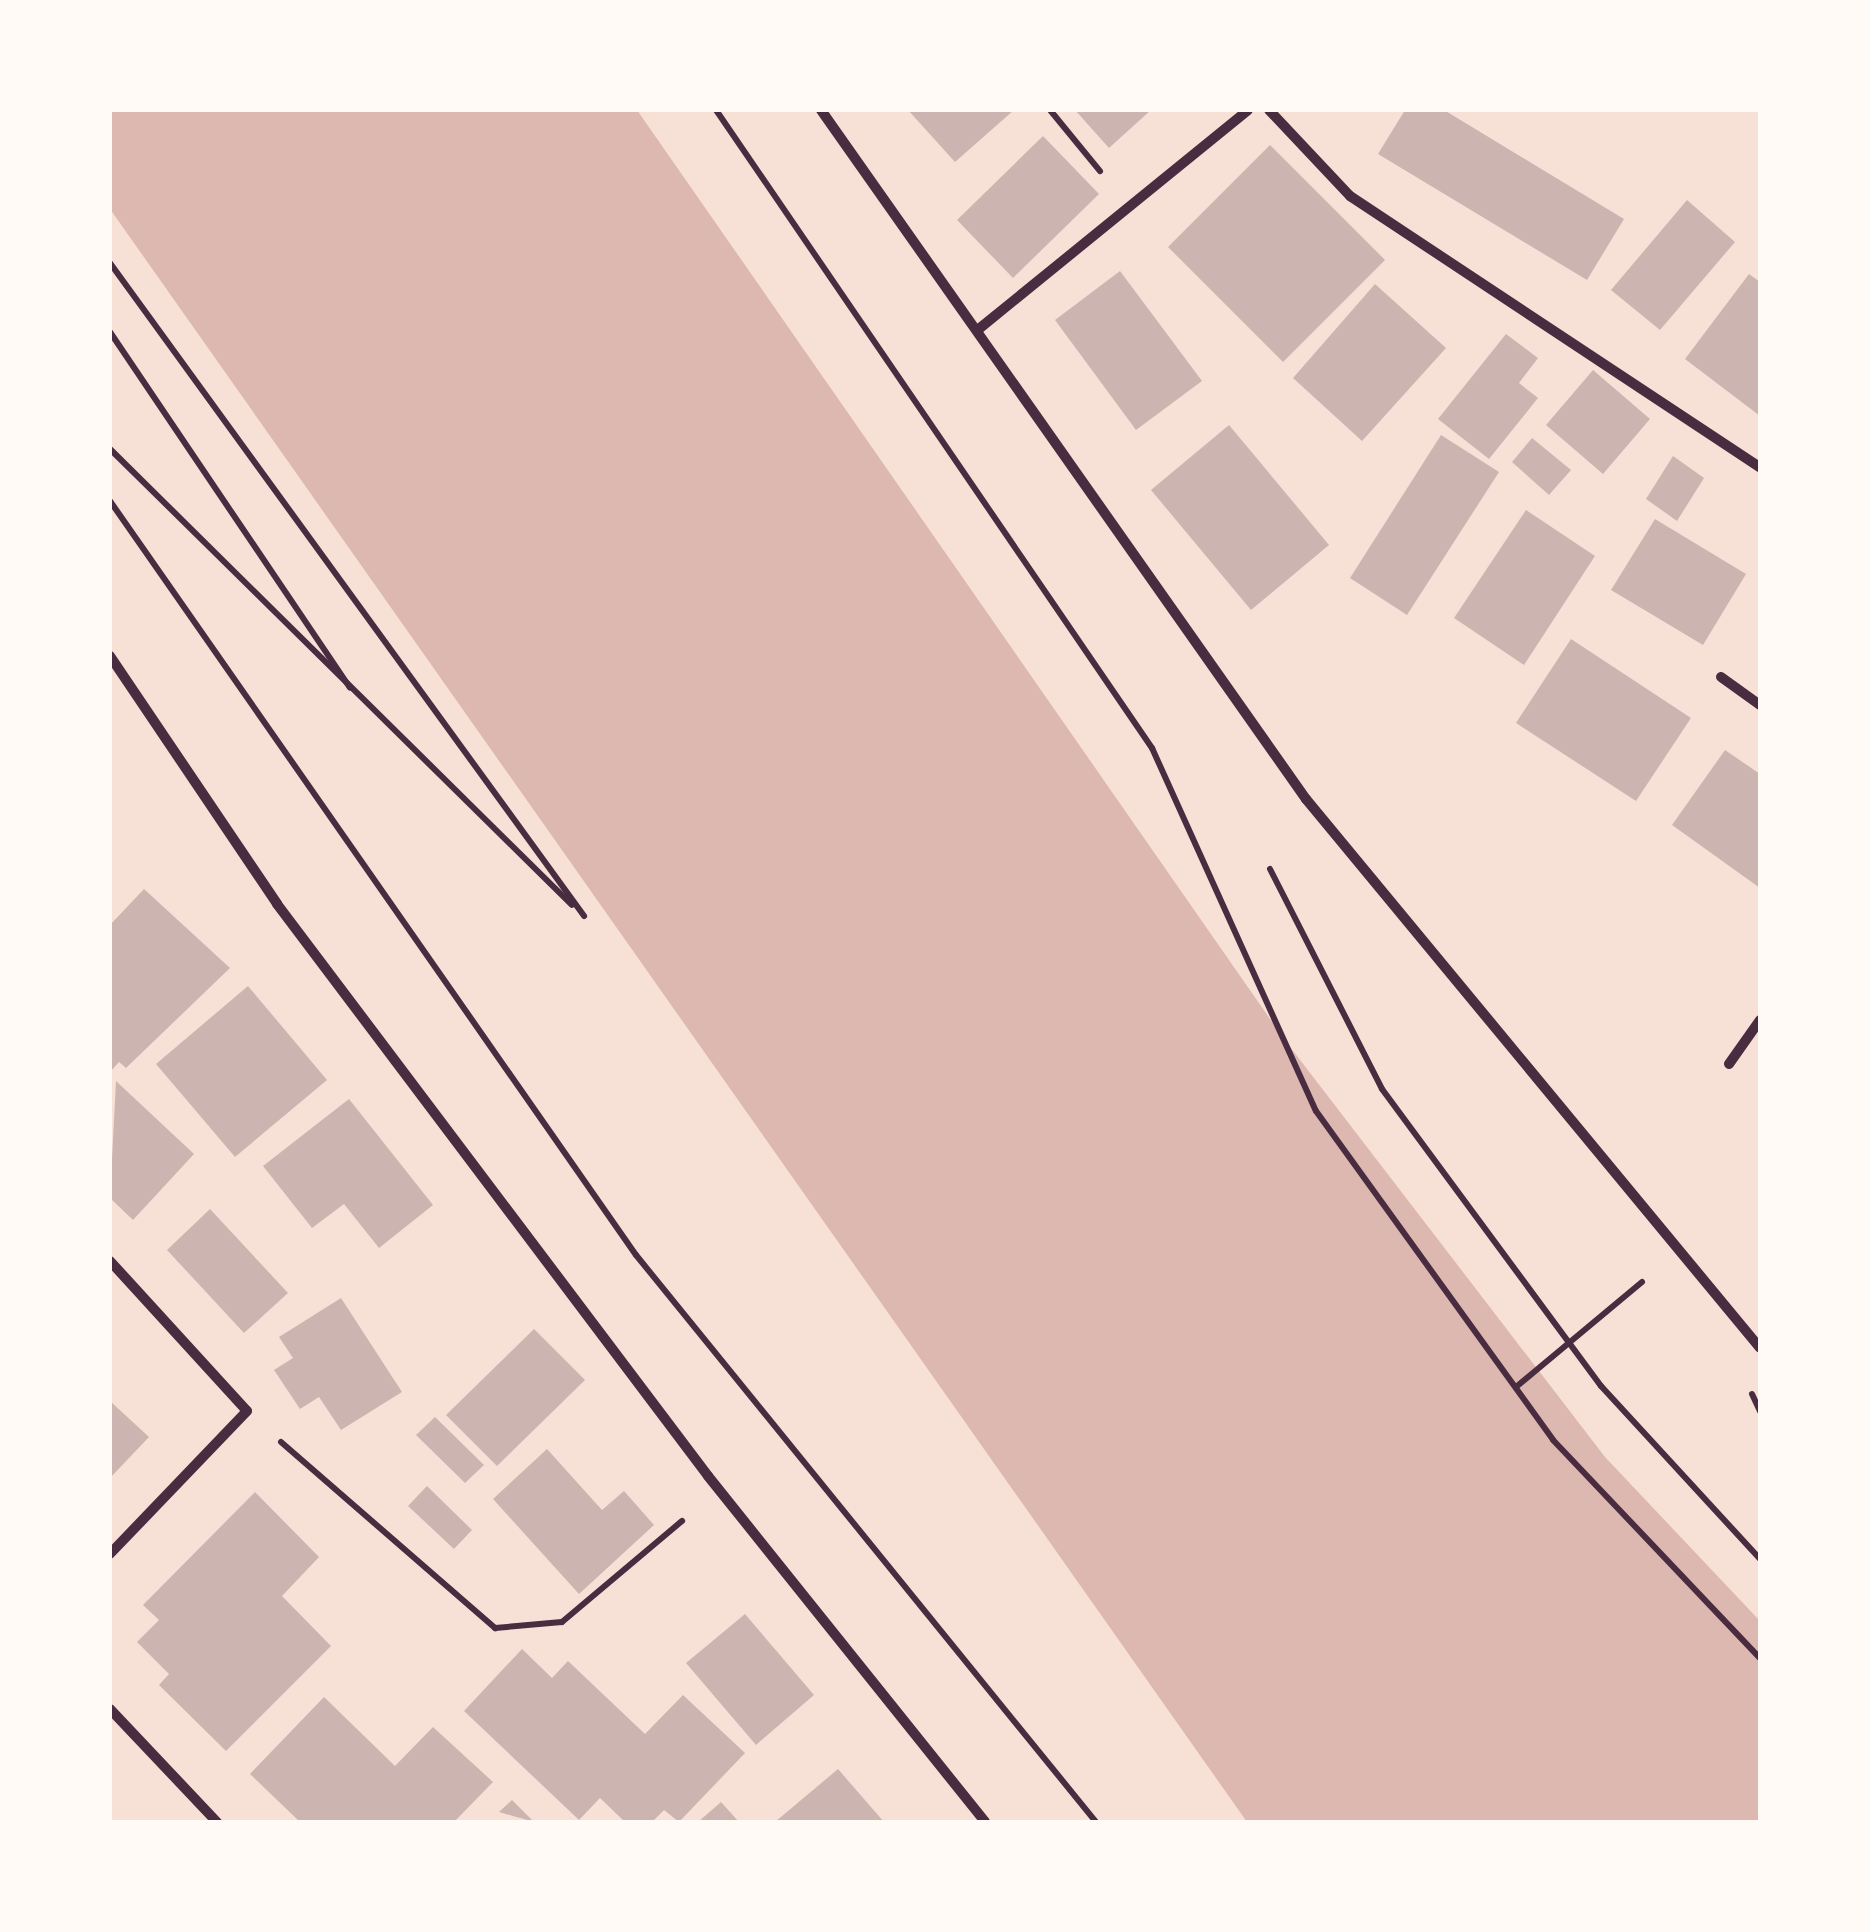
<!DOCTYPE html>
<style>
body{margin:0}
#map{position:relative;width:1870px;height:1932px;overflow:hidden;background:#f7e1d7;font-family:"Nunito Sans",sans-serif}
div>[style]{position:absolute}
.water>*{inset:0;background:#dcb8b0}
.building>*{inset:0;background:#ccb4b1}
.path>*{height:6px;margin:-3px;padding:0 3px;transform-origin:3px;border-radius:3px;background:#4a2c40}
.minor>*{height:10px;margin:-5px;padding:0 5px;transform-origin:5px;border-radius:5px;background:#4a2c40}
span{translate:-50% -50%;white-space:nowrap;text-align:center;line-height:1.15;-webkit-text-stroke:8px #fffaf5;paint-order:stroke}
.frame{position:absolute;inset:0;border:112px solid #fffaf5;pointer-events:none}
</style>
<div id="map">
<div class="water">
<div style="clip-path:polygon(110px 110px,637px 110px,1284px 1039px,1605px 1457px,1760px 1621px,1760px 1822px,1247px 1822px,110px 209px)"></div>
</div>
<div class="building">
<div style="clip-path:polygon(908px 110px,1014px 110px,955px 162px)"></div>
<div style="clip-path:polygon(1075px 110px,1151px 110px,1109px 148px)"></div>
<div style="clip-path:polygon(1405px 110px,1444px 110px,1624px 219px,1587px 280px,1378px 154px)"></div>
<div style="clip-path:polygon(1043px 136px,1099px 194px,1013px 278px,957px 220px)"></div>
<div style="clip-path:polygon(1270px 145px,1385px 260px,1283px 362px,1168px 247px)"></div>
<div style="clip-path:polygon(1687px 200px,1735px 242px,1660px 330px,1611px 290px)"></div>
<div style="clip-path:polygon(1120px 271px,1202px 381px,1136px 430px,1055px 320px)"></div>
<div style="clip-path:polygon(1749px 274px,1760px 282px,1760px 416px,1685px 359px)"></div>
<div style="clip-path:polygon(1375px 284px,1446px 348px,1362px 441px,1293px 378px)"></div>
<div style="clip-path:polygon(1506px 334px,1538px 358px,1519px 383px,1538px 398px,1489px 459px,1438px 419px)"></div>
<div style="clip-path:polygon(1593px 370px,1650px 419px,1603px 474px,1546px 425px)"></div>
<div style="clip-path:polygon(1229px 425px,1329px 545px,1251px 610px,1151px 490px)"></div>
<div style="clip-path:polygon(1441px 435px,1499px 472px,1407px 615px,1350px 578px)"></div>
<div style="clip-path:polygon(1532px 438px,1571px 470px,1549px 495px,1512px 462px)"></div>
<div style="clip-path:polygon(1673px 456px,1704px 478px,1677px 521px,1646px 499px)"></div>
<div style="clip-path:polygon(1526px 510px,1595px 556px,1524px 665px,1454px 618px)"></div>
<div style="clip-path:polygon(1655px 519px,1746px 574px,1703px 645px,1611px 590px)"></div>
<div style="clip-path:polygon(1571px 639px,1691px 718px,1636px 801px,1516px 723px)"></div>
<div style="clip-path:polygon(1725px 750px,1760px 774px,1760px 888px,1672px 825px)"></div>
<div style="clip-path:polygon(144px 889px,230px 968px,126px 1068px,119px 1062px,110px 1072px,110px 925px)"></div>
<div style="clip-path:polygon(248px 986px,327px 1080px,235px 1157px,156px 1064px)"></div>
<div style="clip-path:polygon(116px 1081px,194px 1154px,133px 1220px,110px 1198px)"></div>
<div style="clip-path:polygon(349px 1099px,433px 1205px,379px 1248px,344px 1204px,312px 1228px,263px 1166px)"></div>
<div style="clip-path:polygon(210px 1209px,288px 1293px,244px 1333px,167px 1250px)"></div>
<div style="clip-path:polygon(341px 1298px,402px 1392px,341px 1430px,319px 1397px,300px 1409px,274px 1370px,293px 1358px,279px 1337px)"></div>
<div style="clip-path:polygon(534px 1329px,585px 1380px,497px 1466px,446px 1415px)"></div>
<div style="clip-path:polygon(110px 1401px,149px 1437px,110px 1478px)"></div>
<div style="clip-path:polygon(435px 1417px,484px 1465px,465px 1483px,416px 1435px)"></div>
<div style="clip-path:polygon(547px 1449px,602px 1510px,624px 1491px,654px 1525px,579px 1594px,493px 1499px)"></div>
<div style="clip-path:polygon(427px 1486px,472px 1530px,454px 1549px,408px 1506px)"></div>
<div style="clip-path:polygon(255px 1492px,319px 1557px,282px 1596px,331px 1646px,226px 1751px,159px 1685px,169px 1674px,137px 1642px,159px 1620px,143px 1605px)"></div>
<div style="clip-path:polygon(745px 1614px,814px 1695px,756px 1745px,686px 1663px)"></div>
<div style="clip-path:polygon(522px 1649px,552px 1678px,568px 1661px,645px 1734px,683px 1695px,745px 1753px,679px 1822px,664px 1810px,652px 1822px,625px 1822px,600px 1798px,579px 1820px,464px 1711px)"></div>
<div style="clip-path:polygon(324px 1697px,395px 1766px,433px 1727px,493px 1782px,454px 1822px,300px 1822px,250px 1774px)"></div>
<div style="clip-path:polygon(838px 1769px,884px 1822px,775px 1822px)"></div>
<div style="clip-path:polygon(512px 1800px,534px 1822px,499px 1812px)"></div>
<div style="clip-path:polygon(721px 1802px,739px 1822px,698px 1822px)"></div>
</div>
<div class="path">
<div style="left:716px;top:110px;width:773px;rotate:55.65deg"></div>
<div style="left:1152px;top:748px;width:398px;rotate:65.7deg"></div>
<div style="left:1316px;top:1111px;width:405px;rotate:54.2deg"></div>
<div style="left:1553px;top:1440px;width:301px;rotate:46.5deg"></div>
<div style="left:1050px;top:110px;width:79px;rotate:50.7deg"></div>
<div style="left:110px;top:263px;width:807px;rotate:54.02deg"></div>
<div style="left:110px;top:332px;width:429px;rotate:56deg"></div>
<div style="left:110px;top:449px;width:649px;rotate:44.63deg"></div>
<div style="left:110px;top:501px;width:919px;rotate:55.1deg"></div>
<div style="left:636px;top:1255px;width:730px;rotate:50.95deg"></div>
<div style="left:1270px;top:869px;width:247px;rotate:63deg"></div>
<div style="left:1382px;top:1089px;width:369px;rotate:53.6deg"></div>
<div style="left:1601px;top:1386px;width:235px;rotate:47.4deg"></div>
<div style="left:1516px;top:1387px;width:164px;rotate:-39.8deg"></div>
<div style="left:1752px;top:1394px;width:19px;rotate:65deg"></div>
<div style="left:281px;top:1442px;width:284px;rotate:41deg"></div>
<div style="left:495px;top:1628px;width:67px;rotate:-5.1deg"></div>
<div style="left:562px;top:1622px;width:157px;rotate:-40.1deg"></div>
</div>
<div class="minor">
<div style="left:821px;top:110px;width:843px;rotate:54.86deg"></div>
<div style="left:1306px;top:799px;width:712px;rotate:50.41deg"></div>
<div style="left:1269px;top:110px;width:118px;rotate:46.7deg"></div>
<div style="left:1350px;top:196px;width:491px;rotate:33.5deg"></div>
<div style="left:980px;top:328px;width:345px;rotate:-39.1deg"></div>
<div style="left:110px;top:656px;width:299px;rotate:56deg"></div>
<div style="left:277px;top:904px;width:716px;rotate:53deg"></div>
<div style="left:708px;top:1476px;width:443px;rotate:51.3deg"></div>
<div style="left:1721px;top:677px;width:48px;rotate:35.7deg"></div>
<div style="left:1729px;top:1064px;width:54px;rotate:-54.8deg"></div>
<div style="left:110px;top:1261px;width:203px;rotate:47.6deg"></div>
<div style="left:247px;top:1411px;width:198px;rotate:133.8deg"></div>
<div style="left:110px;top:1709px;width:156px;rotate:46.6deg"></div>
</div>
<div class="frame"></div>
</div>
